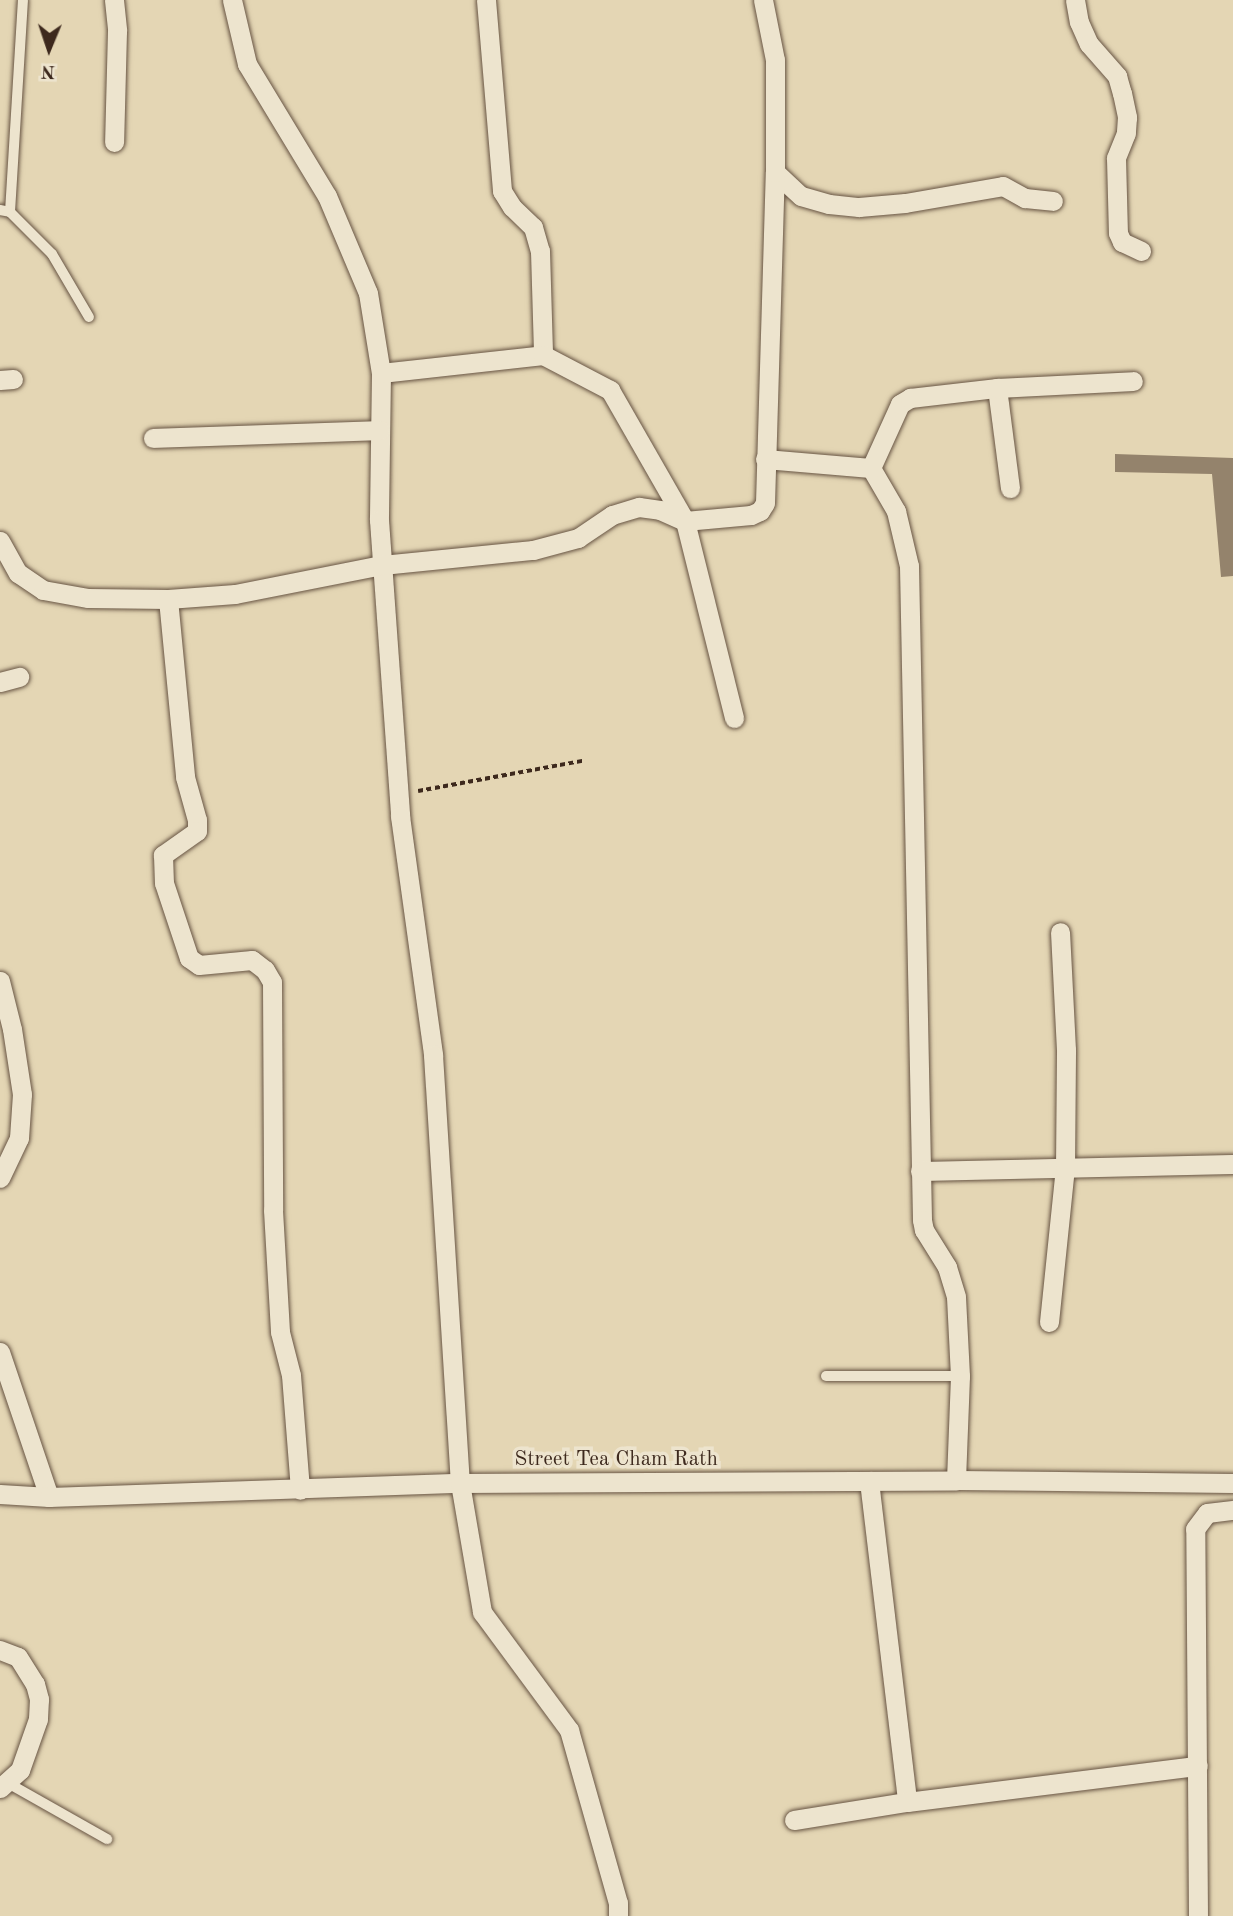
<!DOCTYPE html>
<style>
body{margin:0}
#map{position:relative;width:1233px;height:1916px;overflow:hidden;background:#e4d6b4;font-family:"Old Standard TT",serif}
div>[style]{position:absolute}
.building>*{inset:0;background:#94836c}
.path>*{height:3.5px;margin-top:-1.75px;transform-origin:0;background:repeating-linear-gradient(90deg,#3d291d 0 5px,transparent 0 8.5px)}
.roads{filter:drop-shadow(0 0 2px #675443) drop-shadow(0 0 2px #675443)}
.lane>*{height:10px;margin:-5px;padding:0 5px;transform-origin:5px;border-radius:5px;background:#ede4ce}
.street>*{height:19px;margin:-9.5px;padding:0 9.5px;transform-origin:9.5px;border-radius:9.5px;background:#ede4ce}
span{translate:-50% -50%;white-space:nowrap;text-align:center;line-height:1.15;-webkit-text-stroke:7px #ede4ce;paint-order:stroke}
.street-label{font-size:21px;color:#3d291d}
.north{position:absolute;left:14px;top:14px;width:70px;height:70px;-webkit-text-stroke:5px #ede4ce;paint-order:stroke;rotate:182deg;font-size:19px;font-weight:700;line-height:28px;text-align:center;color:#3d291d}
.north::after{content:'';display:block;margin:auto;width:24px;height:32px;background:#3d291d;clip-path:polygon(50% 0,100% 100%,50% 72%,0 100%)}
</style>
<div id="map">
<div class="building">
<div style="clip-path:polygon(1115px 454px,1233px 458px,1233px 576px,1221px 577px,1212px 474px,1115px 472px)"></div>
</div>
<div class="path">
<div style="left:418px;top:791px;width:167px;rotate:-10.4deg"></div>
</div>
<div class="roads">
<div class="lane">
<div style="left:0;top:210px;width:10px;rotate:11deg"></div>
<div style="left:10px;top:212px;width:59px;rotate:45deg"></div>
<div style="left:52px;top:254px;width:73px;rotate:59.6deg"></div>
<div style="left:10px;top:212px;width:212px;rotate:-86.5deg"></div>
<div style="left:826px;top:1376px;width:134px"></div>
<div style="left:8px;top:1783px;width:114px;rotate:29.5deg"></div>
</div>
<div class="street">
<div style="left:114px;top:0;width:31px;rotate:84deg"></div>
<div style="left:117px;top:31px;width:111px;rotate:91.5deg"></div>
<div style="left:232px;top:0;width:66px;rotate:76.8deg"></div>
<div style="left:247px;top:64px;width:154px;rotate:58.8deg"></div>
<div style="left:327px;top:196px;width:105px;rotate:67.1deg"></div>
<div style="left:368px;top:293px;width:81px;rotate:80.8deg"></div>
<div style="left:381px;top:373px;width:147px;rotate:90.8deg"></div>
<div style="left:379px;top:520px;width:297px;rotate:85.9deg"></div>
<div style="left:400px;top:816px;width:241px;rotate:82.1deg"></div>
<div style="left:433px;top:1055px;width:429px;rotate:86.4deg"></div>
<div style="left:460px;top:1483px;width:131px;rotate:80.3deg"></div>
<div style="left:482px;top:1612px;width:147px;rotate:53.6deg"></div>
<div style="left:569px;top:1730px;width:180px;rotate:74.2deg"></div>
<div style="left:618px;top:1903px;width:13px;rotate:90deg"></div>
<div style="left:486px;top:0;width:192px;rotate:85.2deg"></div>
<div style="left:502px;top:191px;width:19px;rotate:58deg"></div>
<div style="left:512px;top:207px;width:29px;rotate:44deg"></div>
<div style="left:533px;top:227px;width:25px;rotate:74deg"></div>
<div style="left:540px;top:251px;width:104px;rotate:88.3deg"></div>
<div style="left:1075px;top:0;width:22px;rotate:80deg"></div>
<div style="left:1079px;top:22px;width:24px;rotate:66deg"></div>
<div style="left:1089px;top:44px;width:43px;rotate:48.8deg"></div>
<div style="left:1117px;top:76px;width:18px;rotate:74deg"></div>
<div style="left:1122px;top:93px;width:25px;rotate:78deg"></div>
<div style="left:1127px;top:117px;width:16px;rotate:94deg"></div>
<div style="left:1126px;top:133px;width:27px;rotate:112deg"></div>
<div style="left:1116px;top:158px;width:75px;rotate:88.5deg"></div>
<div style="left:1118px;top:233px;width:10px;rotate:66deg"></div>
<div style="left:1122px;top:242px;width:21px;rotate:25deg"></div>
<div style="left:775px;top:172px;width:35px;rotate:43deg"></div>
<div style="left:801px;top:196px;width:29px;rotate:16deg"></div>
<div style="left:829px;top:204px;width:30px;rotate:6deg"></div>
<div style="left:859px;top:207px;width:46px;rotate:-5deg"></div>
<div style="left:905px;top:203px;width:99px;rotate:-9.8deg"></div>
<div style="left:1003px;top:186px;width:25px;rotate:29deg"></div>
<div style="left:1025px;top:198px;width:28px;rotate:6deg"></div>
<div style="left:381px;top:373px;width:163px;rotate:-6.3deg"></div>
<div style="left:543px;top:355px;width:76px;rotate:27.6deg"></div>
<div style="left:610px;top:390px;width:151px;rotate:60.2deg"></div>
<div style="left:685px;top:521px;width:203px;rotate:76deg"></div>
<div style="left:0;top:380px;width:13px;rotate:-4deg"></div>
<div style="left:997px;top:388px;width:101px;rotate:82.6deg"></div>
<div style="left:153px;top:438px;width:227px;rotate:-2deg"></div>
<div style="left:765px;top:459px;width:106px;rotate:4.9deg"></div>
<div style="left:871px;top:468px;width:50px;rotate:59.8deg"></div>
<div style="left:896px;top:511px;width:57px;rotate:76.7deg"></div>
<div style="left:909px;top:566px;width:654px;rotate:88.86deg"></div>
<div style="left:922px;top:1220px;width:10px;rotate:79deg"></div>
<div style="left:924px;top:1230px;width:44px;rotate:58.1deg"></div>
<div style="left:947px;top:1267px;width:31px;rotate:73deg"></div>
<div style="left:956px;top:1297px;width:79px;rotate:87.1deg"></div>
<div style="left:960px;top:1376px;width:104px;rotate:92.2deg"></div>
<div style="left:871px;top:468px;width:70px;rotate:-65.6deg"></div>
<div style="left:900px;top:404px;width:12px;rotate:-31deg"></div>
<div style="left:910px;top:398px;width:88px;rotate:-6.6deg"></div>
<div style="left:997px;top:388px;width:136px;rotate:-2.9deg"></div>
<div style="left:0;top:541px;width:37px;rotate:61deg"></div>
<div style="left:18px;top:573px;width:30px;rotate:34deg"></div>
<div style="left:43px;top:590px;width:46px;rotate:10.1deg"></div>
<div style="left:88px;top:598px;width:80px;rotate:0.7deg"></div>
<div style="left:168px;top:599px;width:67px;rotate:-4.3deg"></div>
<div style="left:235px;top:594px;width:150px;rotate:-11.2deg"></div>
<div style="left:382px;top:565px;width:152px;rotate:-5.7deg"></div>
<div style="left:533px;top:550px;width:47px;rotate:-14.9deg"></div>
<div style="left:578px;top:538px;width:41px;rotate:-34.1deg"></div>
<div style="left:612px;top:515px;width:28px;rotate:-17deg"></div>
<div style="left:639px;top:507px;width:21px;rotate:8deg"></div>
<div style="left:660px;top:510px;width:27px;rotate:24deg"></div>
<div style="left:685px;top:521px;width:66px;rotate:-5.2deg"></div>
<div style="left:751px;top:515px;width:10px;rotate:-24deg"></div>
<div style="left:760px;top:511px;width:9px;rotate:-58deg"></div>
<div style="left:765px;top:503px;width:331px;rotate:-88.3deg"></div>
<div style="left:775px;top:172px;width:112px;rotate:-90deg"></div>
<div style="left:775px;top:60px;width:61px;rotate:-101.3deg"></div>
<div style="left:168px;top:599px;width:179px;rotate:84.5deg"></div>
<div style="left:185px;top:777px;width:45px;rotate:74.4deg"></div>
<div style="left:197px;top:820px;width:11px;rotate:90deg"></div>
<div style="left:197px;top:831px;width:42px;rotate:144.8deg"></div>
<div style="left:163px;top:855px;width:28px;rotate:88deg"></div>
<div style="left:164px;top:883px;width:79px;rotate:71.6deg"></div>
<div style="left:189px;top:958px;width:12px;rotate:35deg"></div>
<div style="left:199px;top:965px;width:53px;rotate:-5.4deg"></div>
<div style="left:252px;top:960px;width:16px;rotate:38deg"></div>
<div style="left:265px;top:970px;width:14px;rotate:60deg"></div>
<div style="left:272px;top:982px;width:228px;rotate:89.7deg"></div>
<div style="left:273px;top:1210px;width:122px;rotate:86.7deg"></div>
<div style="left:280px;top:1332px;width:44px;rotate:75.7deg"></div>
<div style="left:291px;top:1375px;width:115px;rotate:85.5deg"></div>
<div style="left:0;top:682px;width:20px;rotate:-15deg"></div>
<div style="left:0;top:981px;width:49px;rotate:76deg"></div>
<div style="left:12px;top:1029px;width:66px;rotate:81.3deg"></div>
<div style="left:22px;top:1094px;width:44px;rotate:93.9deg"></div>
<div style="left:19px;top:1138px;width:44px;rotate:115.4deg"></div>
<div style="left:920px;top:1171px;width:313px;rotate:-1.3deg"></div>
<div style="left:1049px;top:1322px;width:155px;rotate:-84.1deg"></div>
<div style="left:1065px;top:1168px;width:118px;rotate:-89.5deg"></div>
<div style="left:1066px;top:1050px;width:118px;rotate:-92.9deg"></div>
<div style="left:0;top:1352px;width:153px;rotate:71.3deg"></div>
<div style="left:869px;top:1481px;width:323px;rotate:83.2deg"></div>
<div style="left:0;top:1494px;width:49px;rotate:3.5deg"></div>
<div style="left:49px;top:1497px;width:411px;rotate:-2deg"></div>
<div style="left:460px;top:1483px;width:496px;rotate:-0.3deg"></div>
<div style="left:956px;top:1480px;width:277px;rotate:0.6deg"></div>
<div style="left:0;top:1650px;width:19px;rotate:21deg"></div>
<div style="left:18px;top:1657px;width:32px;rotate:58deg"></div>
<div style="left:35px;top:1684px;width:16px;rotate:75deg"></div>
<div style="left:39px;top:1699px;width:20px;rotate:93deg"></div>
<div style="left:38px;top:1719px;width:54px;rotate:109.4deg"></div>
<div style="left:20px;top:1770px;width:27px;rotate:138deg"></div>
<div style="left:794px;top:1820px;width:114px;rotate:-9.1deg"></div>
<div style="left:907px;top:1802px;width:293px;rotate:-7.1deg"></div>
<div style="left:1198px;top:1916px;width:387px;rotate:-90.4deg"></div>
<div style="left:1195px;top:1529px;width:20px;rotate:-53deg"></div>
<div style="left:1207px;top:1513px;width:26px;rotate:-7deg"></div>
</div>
</div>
<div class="street-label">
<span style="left:616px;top:1460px">Street Tea Cham Rath</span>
</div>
<div class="north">N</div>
</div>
